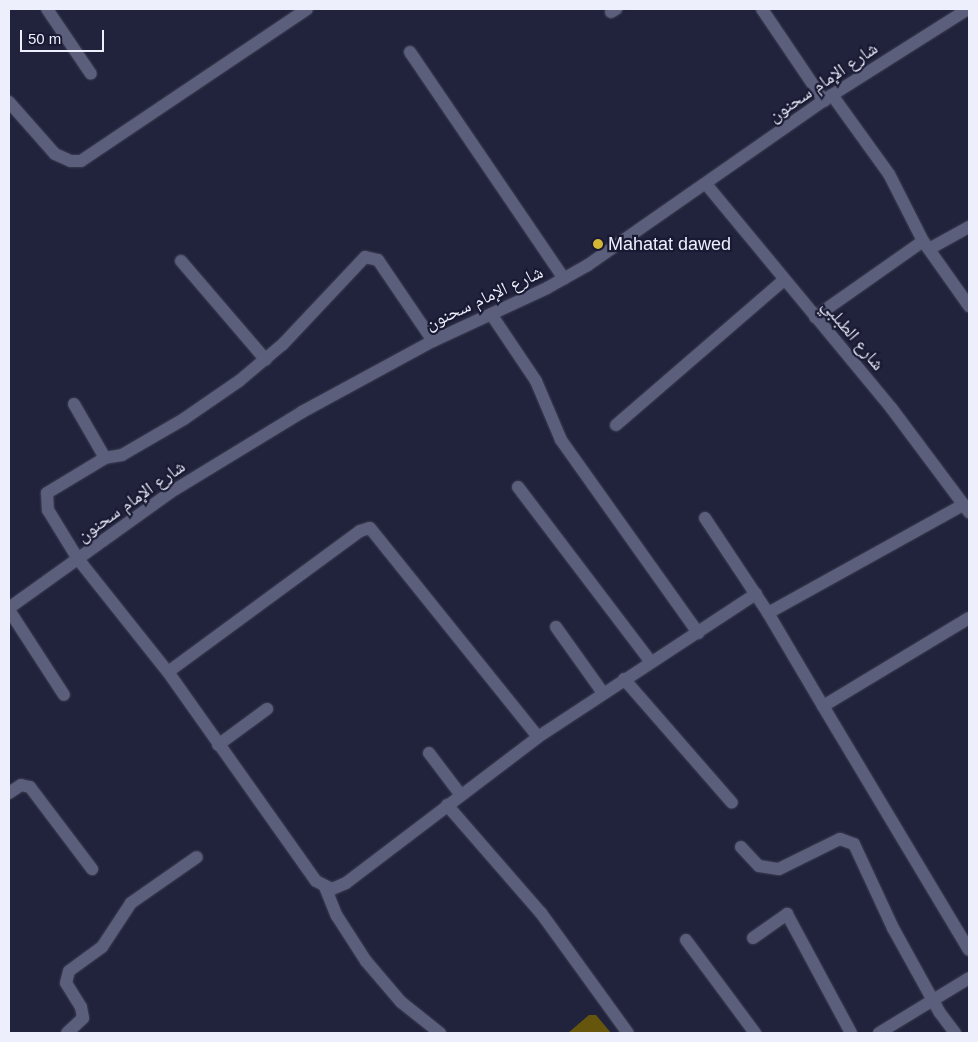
<!DOCTYPE html>
<meta charset="utf-8">
<style>
body{margin:0}
#map{position:relative;width:978px;height:1042px;overflow:hidden;background:#21233c;font-family:Arial,"Noto Naskh Arabic",sans-serif}
div>[style]{position:absolute}
.building>*{inset:0;background:#66560d}
.roads{filter:drop-shadow(0 0 1px #3d3e53) drop-shadow(0 0 1px #3d3e53)}
.minor>*{height:12px;margin:-6px;padding:0 6px;transform-origin:6px;border-radius:6px;background:#5c5f7c}
.dots>*{width:14px;height:14px;translate:-50% -50%;box-sizing:border-box;border:2px solid #181932;border-radius:50%}
span{translate:-50% -50%;white-space:nowrap;text-align:center;line-height:1.15;-webkit-text-stroke:4.5px #181932;paint-order:stroke}
.street-label{font-size:18px;color:#edeffd}
.poi-label{font-size:18px;color:#edeffd}
.left{translate:0 -50%;text-align:left}
.frame{position:absolute;inset:0;border:10px solid #edeffd;pointer-events:none}
.scale{position:absolute;left:20px;top:30px;width:84px;height:22px;box-sizing:border-box;border:2px solid #edeffd;border-top:0;padding-left:6px;font-size:15px;line-height:18px;white-space:nowrap;color:#edeffd;-webkit-text-stroke:4px #181932;paint-order:stroke}
</style>
<div id="map">
<div class="building">
<div style="clip-path:polygon(589px 1015px,596px 1015px,611px 1033px,568px 1033px)"></div>
</div>
<div class="roads">
<div class="minor">
<div style="left:47px;top:9px;width:78px;rotate:55.9deg"></div>
<div style="left:762px;top:9px;width:111px;rotate:56deg"></div>
<div style="left:611px;top:12px;width:6px;rotate:-31deg"></div>
<div style="left:410px;top:52px;width:274px;rotate:55.8deg"></div>
<div style="left:832px;top:95px;width:97px;rotate:54.2deg"></div>
<div style="left:889px;top:174px;width:75px;rotate:63.1deg"></div>
<div style="left:923px;top:241px;width:80px;rotate:54.7deg"></div>
<div style="left:9px;top:102px;width:69px;rotate:48.5deg"></div>
<div style="left:55px;top:154px;width:17px;rotate:24deg"></div>
<div style="left:71px;top:161px;width:10px"></div>
<div style="left:81px;top:161px;width:272px;rotate:-33.9deg"></div>
<div style="left:706px;top:184px;width:292px;rotate:50.4deg"></div>
<div style="left:892px;top:409px;width:129px;rotate:53.2deg"></div>
<div style="left:929px;top:249px;width:46px;rotate:-28.8deg"></div>
<div style="left:181px;top:261px;width:130px;rotate:49.4deg"></div>
<div style="left:491px;top:314px;width:81px;rotate:56.1deg"></div>
<div style="left:536px;top:381px;width:64px;rotate:67deg"></div>
<div style="left:561px;top:440px;width:237px;rotate:54.6deg"></div>
<div style="left:815px;top:317px;width:132px;rotate:-35.1deg"></div>
<div style="left:433px;top:341px;width:98px;rotate:-124.2deg"></div>
<div style="left:378px;top:260px;width:13px;rotate:-167deg"></div>
<div style="left:365px;top:257px;width:120px;rotate:133.3deg"></div>
<div style="left:283px;top:344px;width:57px;rotate:139.9deg"></div>
<div style="left:239px;top:381px;width:67px;rotate:145.4deg"></div>
<div style="left:184px;top:419px;width:72px;rotate:149.9deg"></div>
<div style="left:122px;top:455px;width:17px;rotate:170deg"></div>
<div style="left:105px;top:458px;width:68px;rotate:148.9deg"></div>
<div style="left:47px;top:493px;width:17px;rotate:87deg"></div>
<div style="left:48px;top:510px;width:57px;rotate:58.5deg"></div>
<div style="left:78px;top:559px;width:144px;rotate:51.5deg"></div>
<div style="left:168px;top:672px;width:256px;rotate:54.7deg"></div>
<div style="left:316px;top:881px;width:18px;rotate:27deg"></div>
<div style="left:332px;top:889px;width:15px;rotate:-23deg"></div>
<div style="left:346px;top:883px;width:241px;rotate:-37.2deg"></div>
<div style="left:538px;top:737px;width:261px;rotate:-33.3deg"></div>
<div style="left:74px;top:404px;width:62px;rotate:60.1deg"></div>
<div style="left:616px;top:425px;width:222px;rotate:-40.8deg"></div>
<div style="left:518px;top:487px;width:220px;rotate:52.8deg"></div>
<div style="left:705px;top:518px;width:114px;rotate:56.4deg"></div>
<div style="left:768px;top:613px;width:223px;rotate:-29deg"></div>
<div style="left:9px;top:608px;width:199px;rotate:-35.6deg"></div>
<div style="left:171px;top:492px;width:153px;rotate:-31.4deg"></div>
<div style="left:302px;top:412px;width:149px;rotate:-28.5deg"></div>
<div style="left:433px;top:341px;width:126px;rotate:-24.9deg"></div>
<div style="left:547px;top:288px;width:47px;rotate:-29.3deg"></div>
<div style="left:588px;top:265px;width:297px;rotate:-34.9deg"></div>
<div style="left:832px;top:95px;width:161px;rotate:-32.3deg"></div>
<div style="left:9px;top:610px;width:101px;rotate:57.1deg"></div>
<div style="left:768px;top:613px;width:108px;rotate:59.4deg"></div>
<div style="left:969px;top:618px;width:170px;rotate:148.9deg"></div>
<div style="left:823px;top:706px;width:284px;rotate:59.1deg"></div>
<div style="left:556px;top:627px;width:81px;rotate:54.5deg"></div>
<div style="left:168px;top:672px;width:238px;rotate:-36.3deg"></div>
<div style="left:360px;top:531px;width:10px;rotate:-17deg"></div>
<div style="left:370px;top:528px;width:268px;rotate:51.2deg"></div>
<div style="left:624px;top:679px;width:164px;rotate:48.9deg"></div>
<div style="left:218px;top:745px;width:61px;rotate:-36.3deg"></div>
<div style="left:429px;top:753px;width:51px;rotate:52.9deg"></div>
<div style="left:9px;top:793px;width:14px;rotate:-34deg"></div>
<div style="left:21px;top:785px;width:9px;rotate:13deg"></div>
<div style="left:30px;top:787px;width:103px;rotate:52.9deg"></div>
<div style="left:447px;top:805px;width:143px;rotate:49deg"></div>
<div style="left:541px;top:913px;width:148px;rotate:54.1deg"></div>
<div style="left:741px;top:847px;width:26px;rotate:47deg"></div>
<div style="left:759px;top:866px;width:20px;rotate:9deg"></div>
<div style="left:779px;top:869px;width:68px;rotate:-26.2deg"></div>
<div style="left:840px;top:839px;width:15px;rotate:20deg"></div>
<div style="left:854px;top:844px;width:93px;rotate:65.1deg"></div>
<div style="left:893px;top:928px;width:97px;rotate:61.1deg"></div>
<div style="left:940px;top:1013px;width:25px;rotate:53deg"></div>
<div style="left:325px;top:887px;width:31px;rotate:68deg"></div>
<div style="left:337px;top:916px;width:54px;rotate:57.2deg"></div>
<div style="left:366px;top:961px;width:54px;rotate:49.5deg"></div>
<div style="left:401px;top:1002px;width:50px;rotate:38.5deg"></div>
<div style="left:753px;top:938px;width:42px;rotate:-35.2deg"></div>
<div style="left:787px;top:914px;width:135px;rotate:61.7deg"></div>
<div style="left:686px;top:940px;width:116px;rotate:53.4deg"></div>
<div style="left:67px;top:1033px;width:22px;rotate:-43deg"></div>
<div style="left:83px;top:1018px;width:11px;rotate:-100deg"></div>
<div style="left:81px;top:1007px;width:28px;rotate:-122deg"></div>
<div style="left:66px;top:983px;width:12px;rotate:-76deg"></div>
<div style="left:69px;top:971px;width:41px;rotate:-36deg"></div>
<div style="left:102px;top:947px;width:53px;rotate:-56.6deg"></div>
<div style="left:131px;top:903px;width:80px;rotate:-34.9deg"></div>
<div style="left:879px;top:1033px;width:105px;rotate:-31.4deg"></div>
</div>
</div>
<div class="dots">
<div style="left:598px;top:244px;background:#d4b635"></div>
</div>
<div class="street-label">
<span style="left:823px;top:82px;rotate:-34deg">شارع الإمام سحنون</span>
<span style="left:484px;top:298px;rotate:-25deg">شارع الإمام سحنون</span>
<span style="left:853px;top:335px;rotate:50deg">شارع الطبلبي</span>
<span style="left:131px;top:501px;rotate:-35deg">شارع الإمام سحنون</span>
</div>
<div class="poi-label">
<span class="left" style="left:608px;top:244px">Mahatat dawed</span>
</div>
<div class="frame"></div>
<div class="scale">50 m</div>
</div>
